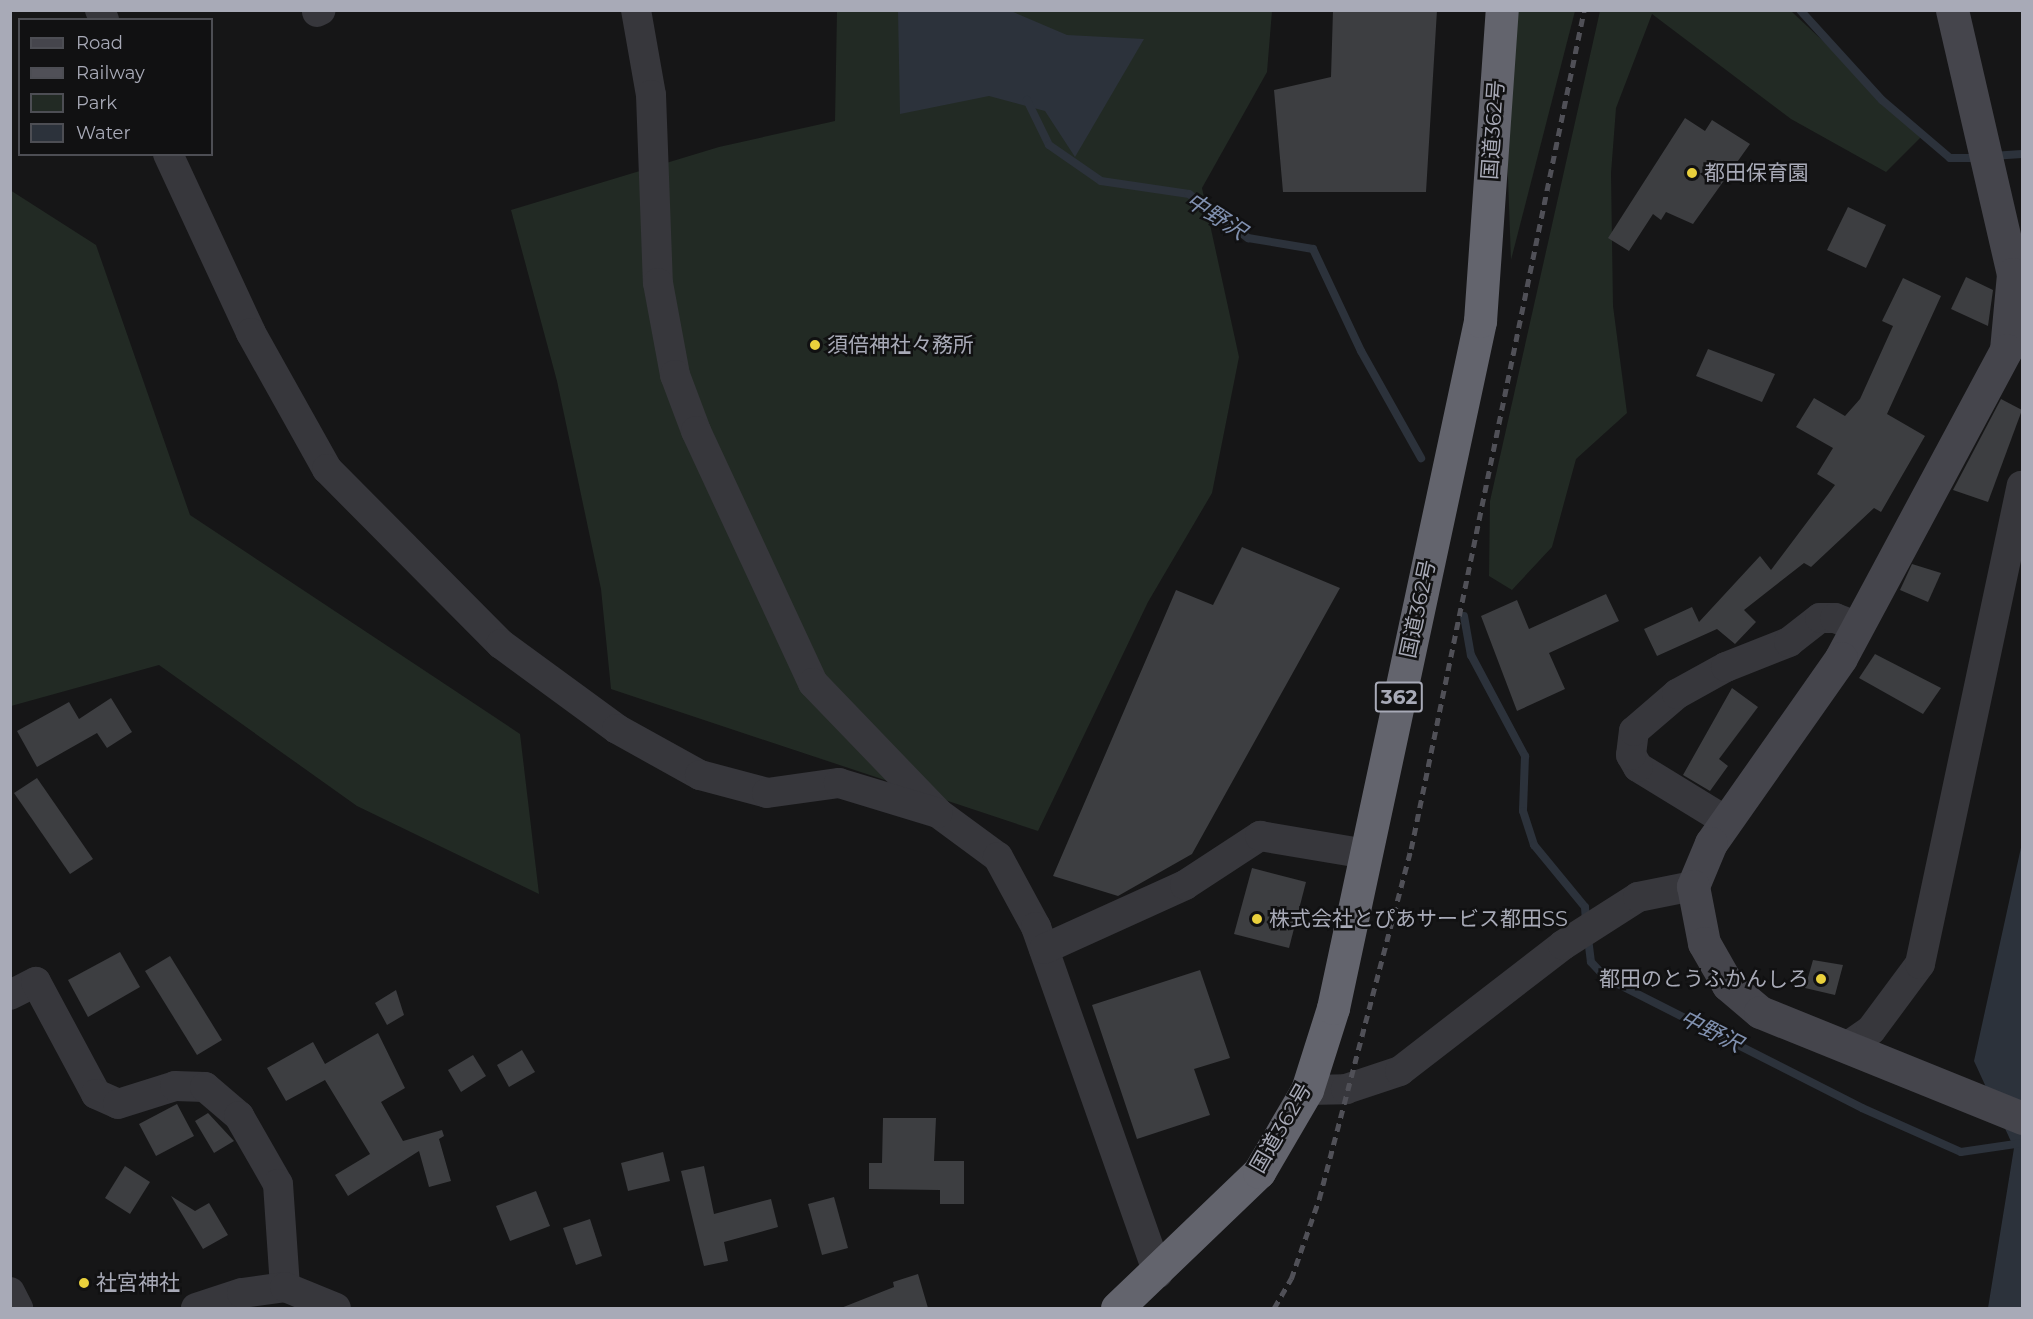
<!DOCTYPE html>
<meta charset="utf-8">
<style>
body{margin:0}
#map{position:relative;width:2033px;height:1319px;overflow:hidden;background:#161617;font-family:Montserrat,"Noto Sans JP",sans-serif}
div>[style]{position:absolute}
.green>*{inset:0;background:#222a24}
.water>*{inset:0;background:#2c323b}
.stream>*{height:8px;margin:-4px;padding:0 4px;transform-origin:4px;border-radius:4px;background:#2c323b}
.building>*{inset:0;background:#3d3e41}
.street>*{height:30px;margin:-15px;padding:0 15px;transform-origin:15px;border-radius:15px;background:#37373c}
.secondary>*{height:33px;margin:-16.5px;padding:0 16.5px;transform-origin:16.5px;border-radius:16.5px;background:#45454c}
.highway>*{height:33px;margin:-16.5px;padding:0 16.5px;transform-origin:16.5px;border-radius:16.5px;background:#63646d}
.rail>*{height:4.5px;margin-top:-2.25px;transform-origin:0;background:repeating-linear-gradient(90deg,#505057 0 8px,transparent 0 14px)}
.dots>*{width:16px;height:16px;translate:-50% -50%;box-sizing:border-box;border:3px solid #111112;border-radius:50%}
span{translate:-50% -50%;white-space:nowrap;text-align:center;line-height:1.15;-webkit-text-stroke:5px #111112;paint-order:stroke}
.shield-label span{padding:2px 4px;background:#111112;border:2px solid;border-radius:4px;-webkit-text-stroke-width:0}
.shield-label{font-size:20px;color:#a8aab7;font-weight:700}
.street-label{font-size:21px;color:#a8aab7}
.poi-label{font-size:21px;color:#a8aab7}
.left{translate:0 -50%;text-align:left}
.right{translate:-100% -50%;text-align:right}
.water-label{font-size:22px;color:#8191b0;font-style:italic}
.frame{position:absolute;inset:0;border:12px solid #a8aab7;pointer-events:none}
.legend{position:absolute;left:18px;top:18px;width:195px;height:138px;box-sizing:border-box;background:#111112;border:2px solid #4d4e54;margin:0;padding:8px 10px;list-style:none;font-size:18px;color:#a8aab7}
.legend li{display:flex;align-items:center;gap:12px;height:30px}
.legend b{width:30px;border:2px solid #4d4e54}
</style>
<div id="map">
<div class="green">
<div style="clip-path:polygon(837px 11px,1272px 11px,1267px 72px,1202px 188px,1239px 357px,1212px 493px,1148px 602px,1038px 831px,611px 689px,601px 589px,557px 381px,511px 210px,719px 147px,835px 121px)"></div>
<div style="clip-path:polygon(1518px 11px,1575px 11px,1511px 260px,1507px 151px)"></div>
<div style="clip-path:polygon(1600px 11px,1791px 11px,1923px 135px,1886px 172px,1791px 119px,1652px 14px,1616px 108px,1611px 173px,1613px 306px,1627px 413px,1576px 459px,1552px 547px,1512px 590px,1489px 576px,1490px 501px)"></div>
<div style="clip-path:polygon(10px 190px,96px 245px,190px 515px,520px 734px,539px 894px,357px 806px,159px 665px,11px 706px)"></div>
</div>
<div class="water">
<div style="clip-path:polygon(898px 11px,1011px 11px,1067px 35px,1144px 39px,1075px 157px,1045px 111px,989px 96px,900px 114px)"></div>
<div style="clip-path:polygon(2022px 843px,2022px 1308px,1988px 1308px,2014px 1148px,1974px 1061px)"></div>
</div>
<div class="stream">
<div style="left:1800px;top:10px;width:122px;rotate:47.7deg"></div>
<div style="left:1882px;top:100px;width:89px;rotate:40.5deg"></div>
<div style="left:1950px;top:158px;width:27px"></div>
<div style="left:1027px;top:100px;width:50px;rotate:63.9deg"></div>
<div style="left:1049px;top:145px;width:63px;rotate:34.7deg"></div>
<div style="left:1101px;top:181px;width:89px;rotate:8.4deg"></div>
<div style="left:1189px;top:194px;width:74px;rotate:36.7deg"></div>
<div style="left:1248px;top:238px;width:66px;rotate:9.6deg"></div>
<div style="left:1313px;top:249px;width:113px;rotate:64.8deg"></div>
<div style="left:1361px;top:351px;width:123px;rotate:60.7deg"></div>
<div style="left:1992px;top:156px;width:30px;rotate:-4deg"></div>
<div style="left:1464px;top:616px;width:40px;rotate:80deg"></div>
<div style="left:1471px;top:655px;width:115px;rotate:61.9deg"></div>
<div style="left:1525px;top:756px;width:55px;rotate:92.1deg"></div>
<div style="left:1523px;top:811px;width:36px;rotate:72deg"></div>
<div style="left:1534px;top:845px;width:80px;rotate:50.6deg"></div>
<div style="left:1585px;top:907px;width:16px;rotate:86deg"></div>
<div style="left:1588px;top:938px;width:24px;rotate:83deg"></div>
<div style="left:1591px;top:962px;width:22px;rotate:47deg"></div>
<div style="left:1606px;top:978px;width:287px;rotate:26.9deg"></div>
<div style="left:1862px;top:1108px;width:108px;rotate:24deg"></div>
<div style="left:1961px;top:1152px;width:62px;rotate:-8.4deg"></div>
</div>
<div class="building">
<div style="clip-path:polygon(1333px 10px,1437px 10px,1426px 192px,1283px 192px,1274px 90px,1331px 77px)"></div>
<div style="clip-path:polygon(1685px 118px,1705px 131px,1712px 120px,1750px 144px,1693px 224px,1666px 212px,1661px 220px,1653px 214px,1629px 251px,1608px 238px)"></div>
<div style="clip-path:polygon(1848px 207px,1886px 225px,1866px 268px,1827px 250px)"></div>
<div style="clip-path:polygon(1966px 277px,1993px 290px,1988px 326px,1951px 309px)"></div>
<div style="clip-path:polygon(1903px 278px,1941px 296px,1887px 414px,1925px 436px,1881px 512px,1874px 508px,1811px 567px,1804px 563px,1744px 610px,1756px 622px,1735px 644px,1717px 629px,1657px 656px,1644px 629px,1692px 607px,1699px 622px,1760px 556px,1771px 570px,1835px 485px,1817px 474px,1833px 448px,1796px 427px,1814px 398px,1845px 416px,1860px 399px,1893px 326px,1882px 321px)"></div>
<div style="clip-path:polygon(1708px 349px,1775px 374px,1762px 402px,1696px 376px)"></div>
<div style="clip-path:polygon(2001px 399px,2022px 410px,1988px 502px,1953px 490px)"></div>
<div style="clip-path:polygon(1242px 547px,1340px 588px,1192px 854px,1118px 896px,1053px 876px,1176px 590px,1213px 605px)"></div>
<div style="clip-path:polygon(1912px 564px,1941px 573px,1928px 602px,1900px 590px)"></div>
<div style="clip-path:polygon(1606px 594px,1619px 621px,1549px 653px,1565px 689px,1517px 711px,1481px 616px,1517px 600px,1529px 629px)"></div>
<div style="clip-path:polygon(1875px 654px,1941px 688px,1923px 714px,1859px 678px)"></div>
<div style="clip-path:polygon(1732px 688px,1758px 707px,1719px 759px,1728px 766px,1710px 791px,1683px 775px)"></div>
<div style="clip-path:polygon(111px 698px,132px 732px,107px 748px,97px 733px,37px 767px,17px 731px,69px 702px,79px 719px)"></div>
<div style="clip-path:polygon(37px 778px,93px 859px,70px 874px,14px 793px)"></div>
<div style="clip-path:polygon(1252px 868px,1306px 882px,1289px 948px,1234px 934px)"></div>
<div style="clip-path:polygon(120px 952px,140px 987px,88px 1017px,68px 980px)"></div>
<div style="clip-path:polygon(170px 956px,222px 1040px,197px 1055px,145px 971px)"></div>
<div style="clip-path:polygon(1813px 960px,1843px 965px,1835px 995px,1805px 988px)"></div>
<div style="clip-path:polygon(1200px 970px,1230px 1058px,1194px 1069px,1210px 1115px,1137px 1139px,1092px 1005px)"></div>
<div style="clip-path:polygon(396px 990px,404px 1015px,387px 1025px,375px 1003px)"></div>
<div style="clip-path:polygon(378px 1033px,405px 1088px,381px 1102px,403px 1141px,442px 1130px,444px 1136px,439px 1139px,451px 1181px,429px 1187px,419px 1151px,348px 1196px,335px 1175px,370px 1154px,325px 1080px,286px 1101px,267px 1068px,313px 1042px,325px 1064px)"></div>
<div style="clip-path:polygon(522px 1050px,535px 1072px,509px 1087px,497px 1065px)"></div>
<div style="clip-path:polygon(473px 1055px,486px 1076px,461px 1092px,448px 1070px)"></div>
<div style="clip-path:polygon(177px 1104px,194px 1136px,156px 1156px,139px 1124px)"></div>
<div style="clip-path:polygon(208px 1113px,234px 1141px,214px 1153px,195px 1121px)"></div>
<div style="clip-path:polygon(883px 1118px,936px 1118px,934px 1161px,964px 1161px,964px 1204px,940px 1204px,940px 1190px,869px 1189px,869px 1163px,882px 1163px)"></div>
<div style="clip-path:polygon(663px 1152px,670px 1181px,628px 1191px,621px 1163px)"></div>
<div style="clip-path:polygon(125px 1166px,150px 1182px,130px 1214px,105px 1198px)"></div>
<div style="clip-path:polygon(704px 1166px,714px 1214px,771px 1199px,778px 1227px,724px 1242px,728px 1261px,704px 1266px,681px 1171px)"></div>
<div style="clip-path:polygon(536px 1191px,550px 1226px,510px 1241px,496px 1206px)"></div>
<div style="clip-path:polygon(171px 1196px,195px 1211px,209px 1203px,228px 1235px,203px 1249px)"></div>
<div style="clip-path:polygon(834px 1197px,848px 1248px,822px 1255px,808px 1204px)"></div>
<div style="clip-path:polygon(590px 1219px,602px 1256px,576px 1265px,563px 1228px)"></div>
<div style="clip-path:polygon(918px 1274px,928px 1308px,841px 1308px,894px 1287px,893px 1282px)"></div>
</div>
<div class="street">
<div style="left:100px;top:10px;width:11px;rotate:68deg"></div>
<div style="left:636px;top:10px;width:86px;rotate:80deg"></div>
<div style="left:651px;top:95px;width:188px;rotate:87.9deg"></div>
<div style="left:658px;top:283px;width:94px;rotate:79.5deg"></div>
<div style="left:675px;top:375px;width:60px;rotate:69.4deg"></div>
<div style="left:696px;top:431px;width:278px;rotate:65.1deg"></div>
<div style="left:813px;top:683px;width:180px;rotate:46.1deg"></div>
<div style="left:938px;top:813px;width:74px;rotate:36.3deg"></div>
<div style="left:998px;top:857px;width:80px;rotate:61.5deg"></div>
<div style="left:1036px;top:927px;width:367px;rotate:70.6deg"></div>
<div style="left:317px;top:12px;width:4px;rotate:-27deg"></div>
<div style="left:168px;top:154px;width:197px;rotate:65.1deg"></div>
<div style="left:251px;top:333px;width:156px;rotate:60.8deg"></div>
<div style="left:327px;top:469px;width:247px;rotate:45.2deg"></div>
<div style="left:501px;top:644px;width:144px;rotate:36.2deg"></div>
<div style="left:617px;top:729px;width:95px;rotate:29deg"></div>
<div style="left:700px;top:775px;width:69px;rotate:15deg"></div>
<div style="left:767px;top:793px;width:73px;rotate:-7.9deg"></div>
<div style="left:839px;top:783px;width:103px;rotate:16.9deg"></div>
<div style="left:1726px;top:821px;width:103px;rotate:-148.5deg"></div>
<div style="left:1638px;top:767px;width:14px;rotate:-120deg"></div>
<div style="left:1631px;top:755px;width:24px;rotate:-83deg"></div>
<div style="left:1634px;top:731px;width:57px;rotate:-40.7deg"></div>
<div style="left:1677px;top:694px;width:56px;rotate:-28.9deg"></div>
<div style="left:1726px;top:667px;width:68px;rotate:-21.6deg"></div>
<div style="left:1789px;top:642px;width:39px;rotate:-38deg"></div>
<div style="left:1820px;top:618px;width:15px"></div>
<div style="left:1835px;top:618px;width:25px;rotate:21deg"></div>
<div style="left:1044px;top:949px;width:155px;rotate:-24.4deg"></div>
<div style="left:1185px;top:885px;width:90px;rotate:-33.2deg"></div>
<div style="left:1260px;top:836px;width:108px;rotate:9.6deg"></div>
<div style="left:10px;top:995px;width:29px;rotate:-27deg"></div>
<div style="left:36px;top:982px;width:127px;rotate:61.8deg"></div>
<div style="left:96px;top:1094px;width:24px;rotate:24deg"></div>
<div style="left:118px;top:1104px;width:60px;rotate:-17.5deg"></div>
<div style="left:175px;top:1086px;width:30px;rotate:2deg"></div>
<div style="left:205px;top:1087px;width:45px;rotate:40.5deg"></div>
<div style="left:239px;top:1116px;width:78px;rotate:60.2deg"></div>
<div style="left:278px;top:1184px;width:103px;rotate:86.1deg"></div>
<div style="left:1848px;top:1046px;width:28px;rotate:-35deg"></div>
<div style="left:1871px;top:1030px;width:82px;rotate:-53.4deg"></div>
<div style="left:1920px;top:964px;width:489px;rotate:-78deg"></div>
<div style="left:1307px;top:1090px;width:39px;rotate:-1deg"></div>
<div style="left:1346px;top:1089px;width:57px;rotate:-18.4deg"></div>
<div style="left:1400px;top:1071px;width:206px;rotate:-37.7deg"></div>
<div style="left:1563px;top:945px;width:89px;rotate:-32.6deg"></div>
<div style="left:1638px;top:897px;width:56px;rotate:-11.3deg"></div>
<div style="left:10px;top:1292px;width:18px;rotate:63deg"></div>
<div style="left:196px;top:1308px;width:48px;rotate:-18.1deg"></div>
<div style="left:242px;top:1293px;width:43px;rotate:-7.9deg"></div>
<div style="left:285px;top:1287px;width:55px;rotate:22.4deg"></div>
</div>
<div class="secondary">
<div style="left:1952px;top:10px;width:271px;rotate:77deg"></div>
<div style="left:2013px;top:274px;width:76px;rotate:95.3deg"></div>
<div style="left:2006px;top:350px;width:349px;rotate:118.2deg"></div>
<div style="left:1841px;top:658px;width:226px;rotate:125.1deg"></div>
<div style="left:1711px;top:843px;width:47px;rotate:112.7deg"></div>
<div style="left:1693px;top:886px;width:58px;rotate:79.1deg"></div>
<div style="left:1704px;top:943px;width:48px;rotate:60.3deg"></div>
<div style="left:1728px;top:985px;width:42px;rotate:40.2deg"></div>
<div style="left:1760px;top:1012px;width:283px;rotate:22deg"></div>
</div>
<div class="highway">
<div style="left:1117px;top:1308px;width:197px;rotate:-43.8deg"></div>
<div style="left:1259px;top:1172px;width:95px;rotate:-59.7deg"></div>
<div style="left:1307px;top:1090px;width:86px;rotate:-72.4deg"></div>
<div style="left:1333px;top:1008px;width:703px;rotate:-77.92deg"></div>
<div style="left:1480px;top:321px;width:312px;rotate:-86deg"></div>
</div>
<div class="rail">
<div style="left:1274px;top:1308px;width:34px;rotate:-60deg"></div>
<div style="left:1291px;top:1279px;width:85px;rotate:-70.7deg"></div>
<div style="left:1319px;top:1199px;width:362px;rotate:-75.3deg"></div>
<div style="left:1411px;top:849px;width:857px;rotate:-78.35deg"></div>
</div>
<div class="dots">
<div style="left:1692px;top:173px;background:#e9d03c"></div>
<div style="left:815px;top:345px;background:#e9d03c"></div>
<div style="left:1257px;top:919px;background:#e9d03c"></div>
<div style="left:1821px;top:979px;background:#e9d03c"></div>
<div style="left:84px;top:1283px;background:#e9d03c"></div>
</div>
<div class="shield-label">
<span style="left:1399px;top:697px">362</span>
</div>
<div class="street-label">
<span style="left:1493px;top:130px;rotate:-86deg">国道362号</span>
<span style="left:1418px;top:609px;rotate:-78deg">国道362号</span>
<span style="left:1281px;top:1128px;rotate:-60deg">国道362号</span>
</div>
<div class="poi-label">
<span class="left" style="left:1704px;top:173px">都田保育園</span>
<span class="left" style="left:827px;top:345px">須倍神社々務所</span>
<span class="left" style="left:1269px;top:919px">株式会社とぴあサービス都田SS</span>
<span class="right" style="left:1809px;top:979px">都田のとうふかんしろ</span>
<span class="left" style="left:96px;top:1283px">社宮神社</span>
</div>
<div class="water-label">
<span style="left:1216px;top:216px;rotate:33deg">中野沢</span>
<span style="left:1711px;top:1031px;rotate:27deg">中野沢</span>
</div>
<div class="frame"></div>
<ul class="legend">
<li><b style="height:8px;background:#45454c"></b>Road</li>
<li><b style="height:8px;background:#505057"></b>Railway</li>
<li><b style="height:16px;background:#222a24"></b>Park</li>
<li><b style="height:16px;background:#2c323b"></b>Water</li>
</ul>
</div>
